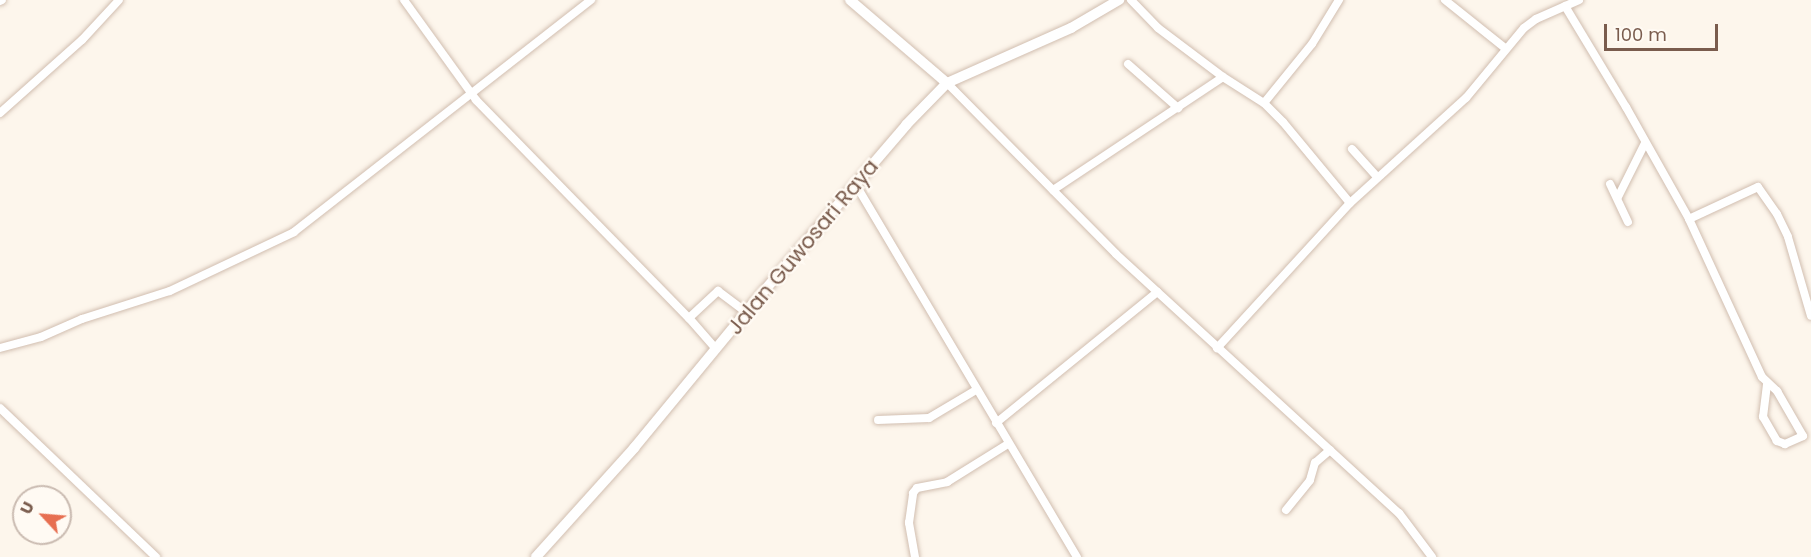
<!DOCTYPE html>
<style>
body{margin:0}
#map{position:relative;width:1811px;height:557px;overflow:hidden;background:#fdf6ec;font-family:Poppins,sans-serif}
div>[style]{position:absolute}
.roads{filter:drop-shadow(0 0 2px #d1beb0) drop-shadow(0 0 2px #d1beb0)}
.street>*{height:8px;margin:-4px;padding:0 4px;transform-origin:4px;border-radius:4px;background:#fff}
.secondary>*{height:10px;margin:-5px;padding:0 5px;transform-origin:5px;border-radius:5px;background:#fff}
span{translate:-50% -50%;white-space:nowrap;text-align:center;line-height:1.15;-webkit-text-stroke:5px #fffaf3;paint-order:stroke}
.street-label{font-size:21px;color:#7a5c4d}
.north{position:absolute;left:12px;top:485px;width:60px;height:60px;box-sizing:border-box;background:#fffaf3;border:2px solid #cabbb1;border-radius:50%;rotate:296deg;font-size:16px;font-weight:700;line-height:24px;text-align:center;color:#7a5c4d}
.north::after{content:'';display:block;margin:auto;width:21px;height:27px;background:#e76f51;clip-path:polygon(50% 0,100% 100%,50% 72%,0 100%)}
.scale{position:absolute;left:1604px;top:24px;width:114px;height:27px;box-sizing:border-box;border:3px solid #7a5c4d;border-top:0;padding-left:8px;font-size:18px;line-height:21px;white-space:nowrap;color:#7a5c4d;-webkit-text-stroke:4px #fffaf3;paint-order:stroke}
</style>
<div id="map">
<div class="roads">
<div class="street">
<div style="left:404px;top:0;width:123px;rotate:54.2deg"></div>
<div style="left:476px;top:100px;width:305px;rotate:45.7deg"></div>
<div style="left:689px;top:318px;width:41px;rotate:48.9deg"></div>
<div style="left:1131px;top:0;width:39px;rotate:46deg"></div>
<div style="left:1158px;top:28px;width:81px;rotate:37deg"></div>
<div style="left:1223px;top:77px;width:49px;rotate:32.4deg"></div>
<div style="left:1264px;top:103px;width:27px;rotate:45deg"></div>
<div style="left:1283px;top:122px;width:105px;rotate:50.4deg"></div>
<div style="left:1350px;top:203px;width:197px;rotate:132.5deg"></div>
<div style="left:1445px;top:0;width:77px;rotate:38.7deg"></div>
<div style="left:0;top:1px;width:2px;rotate:-27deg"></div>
<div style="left:1565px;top:6px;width:118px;rotate:58.9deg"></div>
<div style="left:1626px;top:107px;width:129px;rotate:60.6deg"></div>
<div style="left:1689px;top:219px;width:174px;rotate:65.2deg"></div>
<div style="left:1762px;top:377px;width:21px;rotate:43deg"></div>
<div style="left:1777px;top:391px;width:52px;rotate:60deg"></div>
<div style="left:1803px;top:436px;width:20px;rotate:156deg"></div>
<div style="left:1785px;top:444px;width:9px;rotate:-159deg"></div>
<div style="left:1777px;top:441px;width:28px;rotate:-120deg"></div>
<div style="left:1763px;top:417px;width:33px;rotate:-83deg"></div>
<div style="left:1128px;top:64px;width:67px;rotate:41.3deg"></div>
<div style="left:947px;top:83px;width:240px;rotate:45.3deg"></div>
<div style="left:1116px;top:254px;width:384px;rotate:42.5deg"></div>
<div style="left:1399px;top:513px;width:55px;rotate:53.1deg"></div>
<div style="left:1264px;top:103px;width:76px;rotate:-50.9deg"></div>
<div style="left:1312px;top:44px;width:52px;rotate:-58.5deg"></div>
<div style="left:0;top:113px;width:110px;rotate:-41.7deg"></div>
<div style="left:82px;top:40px;width:54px;rotate:-47.2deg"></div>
<div style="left:1352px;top:149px;width:36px;rotate:48deg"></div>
<div style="left:1610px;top:184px;width:42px;rotate:64.7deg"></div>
<div style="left:856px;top:185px;width:433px;rotate:59.3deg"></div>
<div style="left:1053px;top:190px;width:204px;rotate:-33.6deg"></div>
<div style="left:1618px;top:197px;width:60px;rotate:-63.4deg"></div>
<div style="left:1350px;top:203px;width:156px;rotate:-42.2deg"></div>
<div style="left:1466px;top:98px;width:91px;rotate:-50.4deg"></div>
<div style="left:1524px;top:28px;width:15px;rotate:-37deg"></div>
<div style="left:1536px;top:19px;width:47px;rotate:-23.8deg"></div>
<div style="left:1689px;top:219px;width:76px;rotate:-24.9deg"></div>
<div style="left:1758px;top:187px;width:33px;rotate:55deg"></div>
<div style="left:1777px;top:214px;width:25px;rotate:64deg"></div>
<div style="left:1788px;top:237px;width:82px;rotate:73.8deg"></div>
<div style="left:689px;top:318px;width:40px;rotate:-43deg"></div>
<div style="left:718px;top:291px;width:35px;rotate:37deg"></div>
<div style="left:0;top:348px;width:42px;rotate:-15deg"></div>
<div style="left:41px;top:337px;width:45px;rotate:-23.7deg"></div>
<div style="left:82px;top:319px;width:92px;rotate:-17.7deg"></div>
<div style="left:170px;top:291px;width:137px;rotate:-25.4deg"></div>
<div style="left:294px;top:232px;width:377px;rotate:-38deg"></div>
<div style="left:0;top:408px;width:216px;rotate:43.7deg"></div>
<div style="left:878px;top:420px;width:51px;rotate:-2.2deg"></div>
<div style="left:929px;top:418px;width:55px;rotate:-30.8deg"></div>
<div style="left:996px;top:423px;width:208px;rotate:-39.1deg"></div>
<div style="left:1286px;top:510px;width:38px;rotate:-51deg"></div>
<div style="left:1310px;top:480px;width:18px;rotate:-74deg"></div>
<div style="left:1315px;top:463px;width:20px;rotate:-41deg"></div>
<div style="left:915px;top:557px;width:35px;rotate:-100deg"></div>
<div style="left:909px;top:523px;width:30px;rotate:-82deg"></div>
<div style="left:913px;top:493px;width:6px;rotate:-51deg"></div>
<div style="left:917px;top:488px;width:31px;rotate:-11deg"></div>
<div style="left:947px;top:482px;width:72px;rotate:-31.9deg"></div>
</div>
<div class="secondary">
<div style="left:850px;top:0;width:128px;rotate:40.6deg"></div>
<div style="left:536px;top:557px;width:147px;rotate:-48deg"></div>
<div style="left:634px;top:448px;width:176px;rotate:-50.5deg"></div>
<div style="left:746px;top:312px;width:246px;rotate:-49.4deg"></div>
<div style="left:906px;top:125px;width:59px;rotate:-45.7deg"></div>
<div style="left:947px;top:83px;width:136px;rotate:-23.9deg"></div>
<div style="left:1071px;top:28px;width:56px;rotate:-30.3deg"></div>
</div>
</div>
<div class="street-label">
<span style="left:803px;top:247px;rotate:-50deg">Jalan Guwosari Raya</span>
</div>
<div class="north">U</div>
<div class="scale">100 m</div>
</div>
